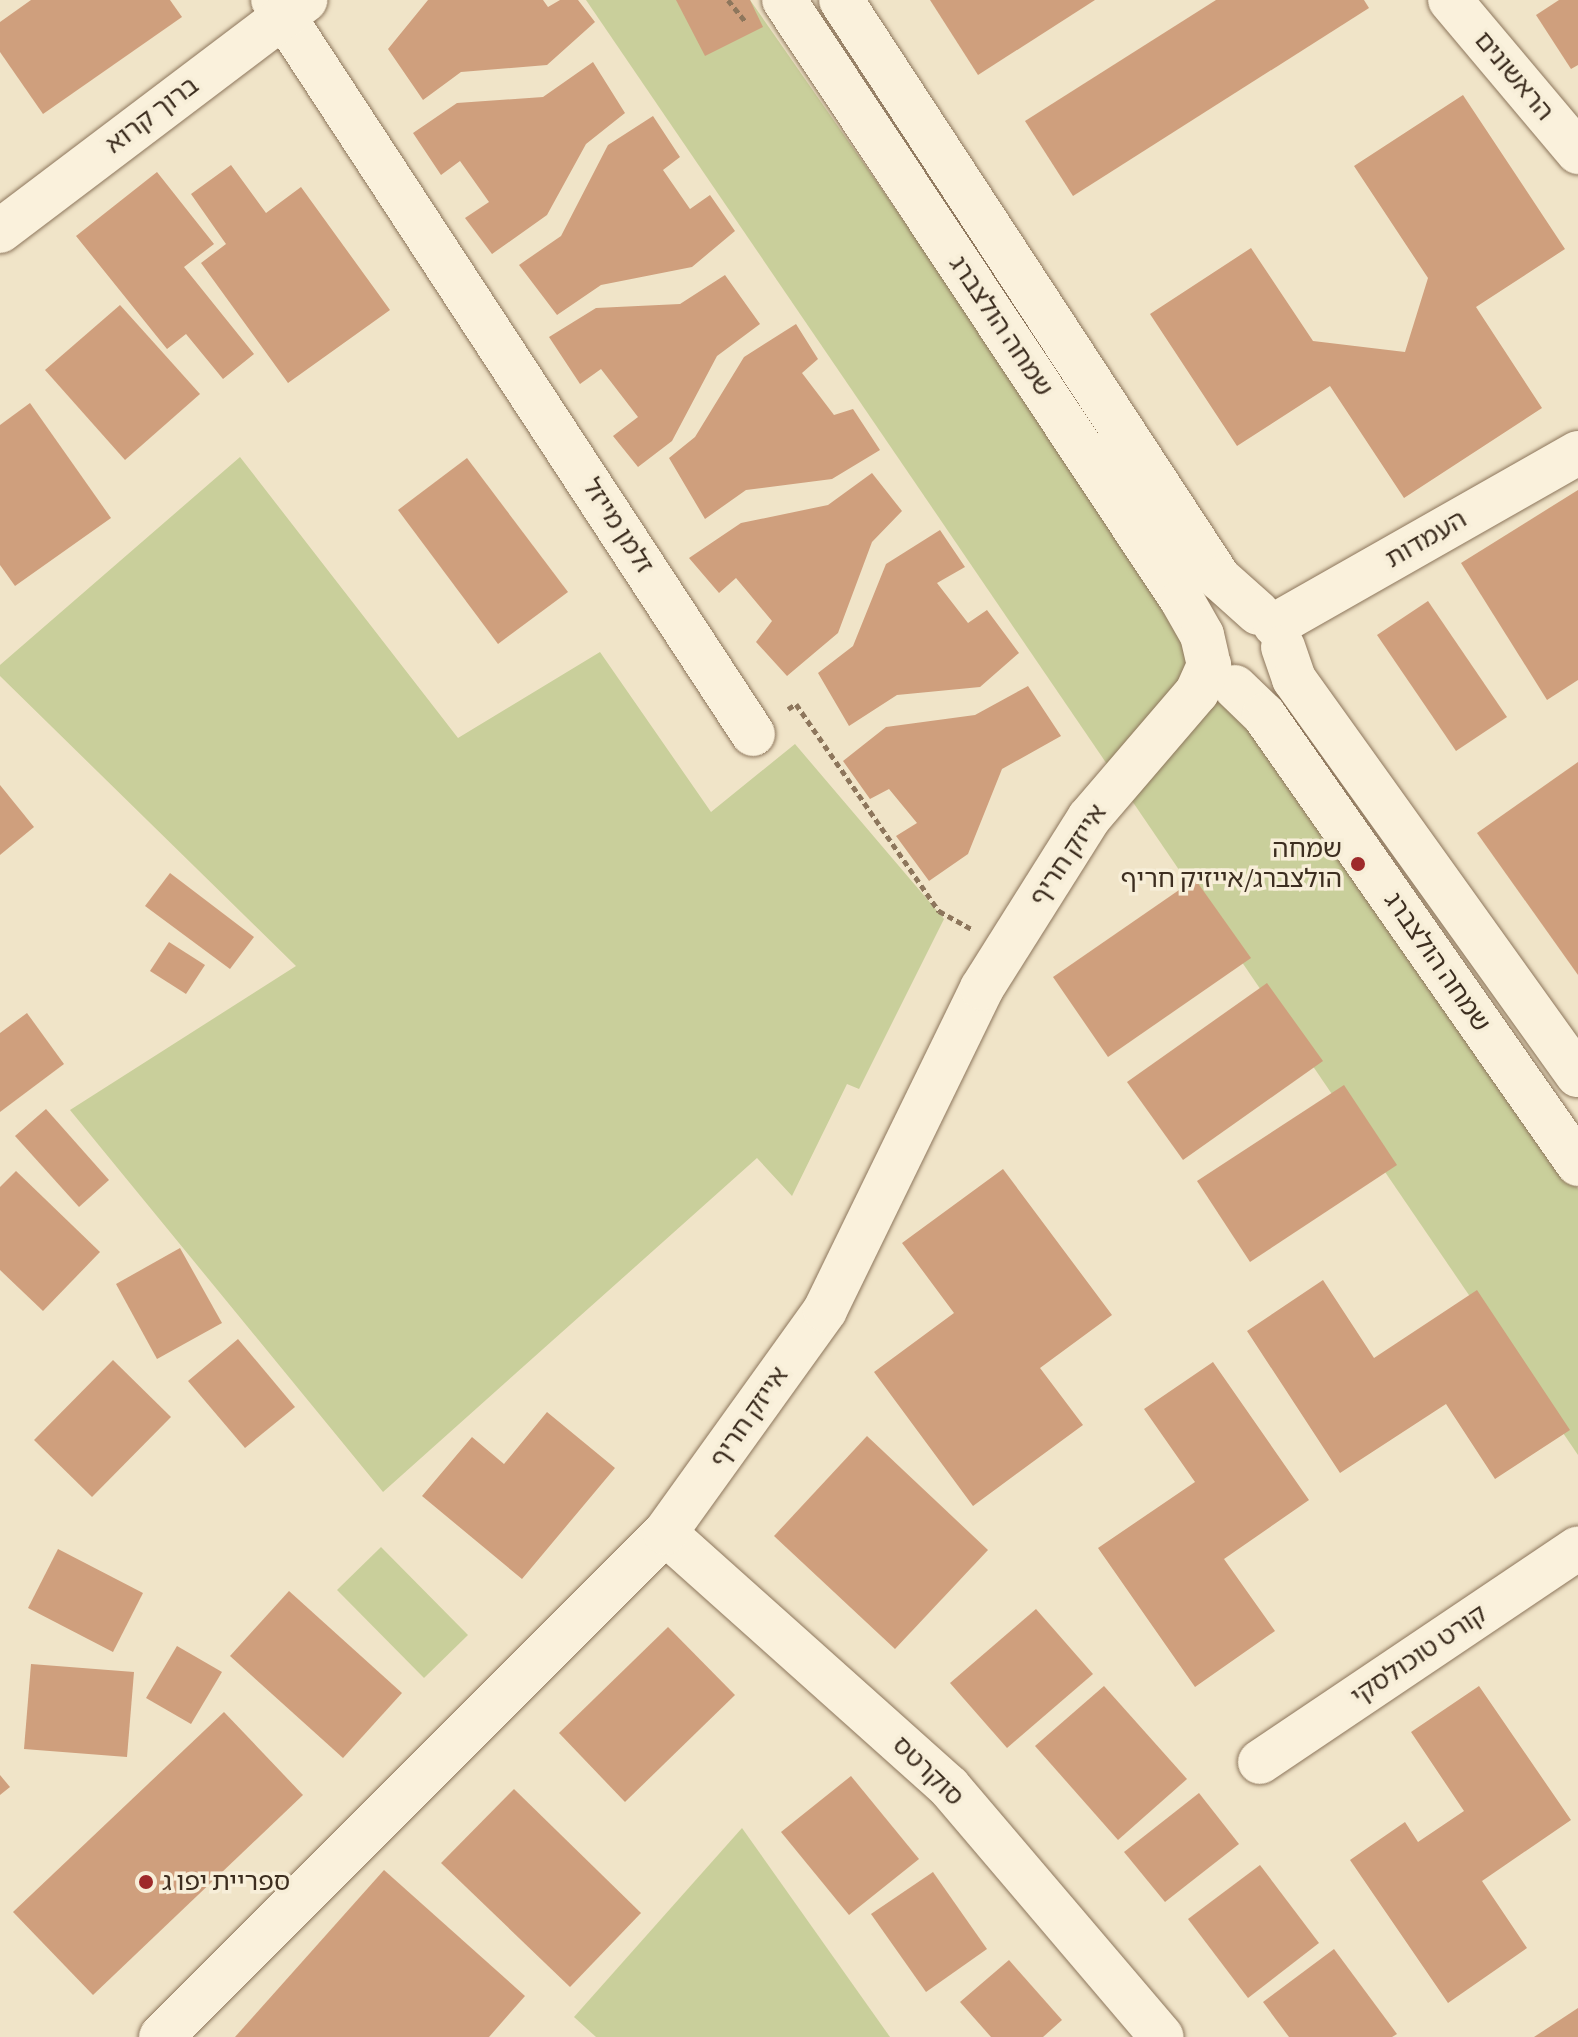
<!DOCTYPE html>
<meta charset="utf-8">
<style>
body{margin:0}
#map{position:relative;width:1578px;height:2037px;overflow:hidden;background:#f0e4c8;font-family:"Crimson Pro","Noto Sans Hebrew",serif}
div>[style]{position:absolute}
.green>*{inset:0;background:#c9cf9b}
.building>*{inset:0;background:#cf9f7d}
.path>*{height:5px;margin-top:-2.5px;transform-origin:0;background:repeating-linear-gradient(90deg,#8d765c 0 6px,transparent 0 10px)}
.roads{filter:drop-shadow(0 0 2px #8d765c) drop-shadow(0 0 2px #8d765c)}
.minor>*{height:44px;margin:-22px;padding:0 22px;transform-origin:22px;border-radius:22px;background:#faf1dc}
.dots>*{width:22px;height:22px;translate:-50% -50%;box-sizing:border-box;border:4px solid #f7eed8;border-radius:50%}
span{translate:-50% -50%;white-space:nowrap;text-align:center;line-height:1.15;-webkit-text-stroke:7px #f7eed8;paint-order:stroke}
.street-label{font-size:26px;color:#3d2e20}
.poi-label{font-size:26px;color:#3d2e20}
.right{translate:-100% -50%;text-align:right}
.left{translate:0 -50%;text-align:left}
</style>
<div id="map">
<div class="green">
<div style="clip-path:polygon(586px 0,750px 0,1578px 1189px,1578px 1455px)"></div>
<div style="clip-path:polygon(240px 457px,458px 738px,600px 652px,711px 812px,795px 744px,944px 919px,859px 1089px,847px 1084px,792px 1196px,757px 1158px,383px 1492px,70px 1110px,296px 966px,0 676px,0 665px)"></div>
<div style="clip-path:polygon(381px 1547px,468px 1635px,424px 1678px,337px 1590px)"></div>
<div style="clip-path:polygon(742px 1828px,890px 2037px,596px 2037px,574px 2017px)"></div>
</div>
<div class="building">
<div style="clip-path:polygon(31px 0,170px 0,182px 17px,43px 114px,0 52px,0 22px)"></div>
<div style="clip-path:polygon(428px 0,543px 0,548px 7px,560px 0,578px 0,595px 22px,547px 65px,461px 72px,423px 100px,388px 49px)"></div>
<div style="clip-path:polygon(676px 0,750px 0,763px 27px,705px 56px)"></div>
<div style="clip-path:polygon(930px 0,1095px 0,978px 75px)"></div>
<div style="clip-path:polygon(1216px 0,1364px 0,1369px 8px,1073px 196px,1025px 121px)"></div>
<div style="clip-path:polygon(1559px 0,1578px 0,1578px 65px,1571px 69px,1536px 15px)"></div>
<div style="clip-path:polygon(593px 62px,625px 113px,586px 144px,547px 215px,492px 254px,465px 218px,489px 202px,460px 161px,441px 175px,413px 133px,457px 103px,543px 97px)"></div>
<div style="clip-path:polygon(1463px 95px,1565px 249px,1476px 307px,1542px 408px,1404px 498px,1330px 386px,1237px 446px,1150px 314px,1251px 248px,1313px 341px,1405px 352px,1428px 278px,1354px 166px)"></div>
<div style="clip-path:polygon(653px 116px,680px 157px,663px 170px,690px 209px,710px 195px,735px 231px,692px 267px,601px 285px,557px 315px,519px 265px,561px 236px,608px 145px)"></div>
<div style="clip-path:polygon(231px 165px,266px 213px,301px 187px,390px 310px,288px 383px,201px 263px,226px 244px,191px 194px)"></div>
<div style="clip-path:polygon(157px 172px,214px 244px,184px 267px,254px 354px,223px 379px,186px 334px,167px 349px,76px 236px)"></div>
<div style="clip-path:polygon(725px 275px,760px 324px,717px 356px,672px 441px,638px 467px,613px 436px,638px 417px,601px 369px,580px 384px,549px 337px,596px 308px,680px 304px)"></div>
<div style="clip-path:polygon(120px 305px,200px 394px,125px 460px,45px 370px)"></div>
<div style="clip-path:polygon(796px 324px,818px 359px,802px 373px,834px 415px,853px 409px,880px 450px,832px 479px,746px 490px,705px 519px,669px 458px,695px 437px,744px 357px)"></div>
<div style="clip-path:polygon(30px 403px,111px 518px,15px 586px,0 565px,0 425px)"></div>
<div style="clip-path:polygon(467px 458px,568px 592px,498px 644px,398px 510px)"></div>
<div style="clip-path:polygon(872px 473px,902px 511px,872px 542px,838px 633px,787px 676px,756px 642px,772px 621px,736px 578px,719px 593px,689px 558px,741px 523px,828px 505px)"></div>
<div style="clip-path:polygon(1578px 490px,1578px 680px,1547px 700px,1461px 563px)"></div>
<div style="clip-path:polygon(940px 530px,965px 567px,937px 583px,968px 623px,987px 610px,1019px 653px,980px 687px,897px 695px,849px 726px,818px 673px,853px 646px,886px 564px)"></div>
<div style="clip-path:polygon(1428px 601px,1507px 717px,1456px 751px,1377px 635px)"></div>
<div style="clip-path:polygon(1028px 686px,1061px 736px,1002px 769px,968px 854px,929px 881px,896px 836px,917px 823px,889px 789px,870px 799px,843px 761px,886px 727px,975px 715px)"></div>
<div style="clip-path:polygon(1578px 762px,1578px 975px,1477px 833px)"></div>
<div style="clip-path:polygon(0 785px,34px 827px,0 855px)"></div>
<div style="clip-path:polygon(170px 873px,254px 937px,230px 969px,145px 906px)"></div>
<div style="clip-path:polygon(1195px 879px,1251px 958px,1108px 1057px,1053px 977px)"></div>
<div style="clip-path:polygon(169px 942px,205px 965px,186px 994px,150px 971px)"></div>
<div style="clip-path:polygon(1267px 983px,1323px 1061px,1183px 1160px,1127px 1082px)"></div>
<div style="clip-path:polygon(27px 1013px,64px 1064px,0 1112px,0 1033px)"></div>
<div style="clip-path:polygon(1344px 1085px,1397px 1165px,1250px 1262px,1197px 1181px)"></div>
<div style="clip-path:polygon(46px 1109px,109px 1180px,79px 1207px,15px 1136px)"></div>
<div style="clip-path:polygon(1003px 1169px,1112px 1315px,1040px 1368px,1083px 1425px,973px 1506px,874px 1372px,954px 1313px,902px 1243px)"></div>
<div style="clip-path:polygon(16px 1171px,100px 1252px,43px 1311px,0 1270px,0 1187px)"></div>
<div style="clip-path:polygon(180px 1248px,222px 1323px,157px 1359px,116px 1284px)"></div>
<div style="clip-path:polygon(1323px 1280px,1374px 1358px,1477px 1290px,1570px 1430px,1495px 1479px,1446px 1404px,1340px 1473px,1247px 1331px)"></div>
<div style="clip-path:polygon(238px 1339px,295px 1407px,245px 1448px,188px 1381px)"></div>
<div style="clip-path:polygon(113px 1360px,171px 1417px,92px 1497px,34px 1440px)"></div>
<div style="clip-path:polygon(1213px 1362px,1309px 1500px,1224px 1559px,1275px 1631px,1195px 1687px,1098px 1548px,1195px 1482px,1144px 1409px)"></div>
<div style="clip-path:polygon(547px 1412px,615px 1468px,522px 1579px,422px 1496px,472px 1437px,504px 1464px)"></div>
<div style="clip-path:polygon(867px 1436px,988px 1550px,895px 1649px,774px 1536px)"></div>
<div style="clip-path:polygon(58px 1549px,143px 1593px,113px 1652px,28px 1608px)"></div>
<div style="clip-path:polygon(289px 1591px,402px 1693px,343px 1758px,230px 1656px)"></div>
<div style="clip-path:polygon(1036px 1609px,1093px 1674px,1007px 1748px,950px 1683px)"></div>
<div style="clip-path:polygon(668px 1627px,735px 1695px,625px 1802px,559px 1733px)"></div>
<div style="clip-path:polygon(177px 1646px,222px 1672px,191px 1724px,146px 1698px)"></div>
<div style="clip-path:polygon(31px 1664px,134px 1672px,127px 1757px,24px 1749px)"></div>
<div style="clip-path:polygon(1104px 1686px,1187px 1779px,1118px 1840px,1035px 1746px)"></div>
<div style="clip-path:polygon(1479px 1686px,1571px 1820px,1482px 1881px,1527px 1948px,1448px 2003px,1350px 1860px,1405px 1822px,1418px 1842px,1464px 1811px,1411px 1732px)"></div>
<div style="clip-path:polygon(224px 1712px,303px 1795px,93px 1995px,13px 1912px)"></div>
<div style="clip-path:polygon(0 1775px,10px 1787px,0 1795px)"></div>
<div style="clip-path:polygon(851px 1776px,919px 1859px,849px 1915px,781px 1832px)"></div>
<div style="clip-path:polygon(514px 1789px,641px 1913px,570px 1987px,441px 1863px)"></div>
<div style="clip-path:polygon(1199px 1793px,1239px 1844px,1165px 1902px,1124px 1852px)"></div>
<div style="clip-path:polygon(1260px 1865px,1319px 1943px,1248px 1998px,1188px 1919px)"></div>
<div style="clip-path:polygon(384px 1870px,525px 1996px,489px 2037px,235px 2037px)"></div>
<div style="clip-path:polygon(933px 1872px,987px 1949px,926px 1992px,871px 1914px)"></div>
<div style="clip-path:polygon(1334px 1949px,1397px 2034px,1392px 2037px,1289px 2037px,1263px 2002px)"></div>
<div style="clip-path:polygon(1009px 1960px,1062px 2020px,1043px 2037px,991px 2037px,960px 2002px)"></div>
<div style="clip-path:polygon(1578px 2008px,1578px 2037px,1534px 2037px)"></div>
</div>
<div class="path">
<div style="left:728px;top:0;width:27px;rotate:51deg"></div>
<div style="left:788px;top:709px;width:9px;rotate:-32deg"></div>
<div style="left:796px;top:704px;width:252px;rotate:55.4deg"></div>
<div style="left:939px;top:911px;width:37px;rotate:29deg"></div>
</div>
<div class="roads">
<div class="minor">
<div style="left:273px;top:0;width:877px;rotate:56.82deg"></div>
<div style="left:784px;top:0;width:720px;rotate:56.44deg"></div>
<div style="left:1182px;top:600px;width:40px;rotate:60.3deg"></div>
<div style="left:1202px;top:635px;width:23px;rotate:77deg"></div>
<div style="left:841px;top:0;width:691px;rotate:56.82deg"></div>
<div style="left:1219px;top:578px;width:52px;rotate:41.9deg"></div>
<div style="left:1450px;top:0;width:199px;rotate:49.9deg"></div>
<div style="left:0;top:231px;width:383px;rotate:-37.1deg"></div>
<div style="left:1275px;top:625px;width:348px;rotate:-29.6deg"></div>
<div style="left:1283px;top:647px;width:34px;rotate:71deg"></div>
<div style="left:1294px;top:679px;width:487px;rotate:54.4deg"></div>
<div style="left:1235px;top:687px;width:40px;rotate:44deg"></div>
<div style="left:1264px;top:715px;width:548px;rotate:55.03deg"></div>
<div style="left:665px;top:1533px;width:381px;rotate:41.8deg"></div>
<div style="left:949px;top:1787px;width:328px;rotate:49.6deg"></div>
<div style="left:1260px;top:1762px;width:383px;rotate:-33.9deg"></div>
<div style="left:161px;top:2037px;width:713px;rotate:-45deg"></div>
<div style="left:665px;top:1533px;width:274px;rotate:-54.3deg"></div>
<div style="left:825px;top:1310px;width:358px;rotate:-64deg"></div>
<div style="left:982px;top:988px;width:201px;rotate:-57.8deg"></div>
<div style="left:1089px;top:818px;width:166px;rotate:-49.4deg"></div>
<div style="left:1197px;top:692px;width:30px;rotate:-66deg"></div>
</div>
</div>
<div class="dots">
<div style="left:1358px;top:864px;background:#9e2a2b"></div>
<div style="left:146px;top:1882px;background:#9e2a2b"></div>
</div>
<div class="street-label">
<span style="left:1514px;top:76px;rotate:50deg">הראשונים</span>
<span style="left:152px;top:115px;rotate:-37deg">ברוך קרוא</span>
<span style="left:1001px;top:326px;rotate:56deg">שמחה הולצברג</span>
<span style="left:618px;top:526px;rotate:57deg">זלמן מייזל</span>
<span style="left:1426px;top:539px;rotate:-30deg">העמדות</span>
<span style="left:1068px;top:855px;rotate:-56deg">אייזק חריף</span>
<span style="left:1437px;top:962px;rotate:55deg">שמחה הולצברג</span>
<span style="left:749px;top:1417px;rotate:-55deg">אייזק חריף</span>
<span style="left:1419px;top:1655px;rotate:-34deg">קורט טוכולסקי</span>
<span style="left:928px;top:1771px;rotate:44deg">סוקרטס</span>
</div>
<div class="poi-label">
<span class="right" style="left:1342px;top:864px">שמחה<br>הולצברג/אייזיק חריף</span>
<span class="left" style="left:162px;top:1882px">ספריית יפו ג</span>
</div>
</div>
